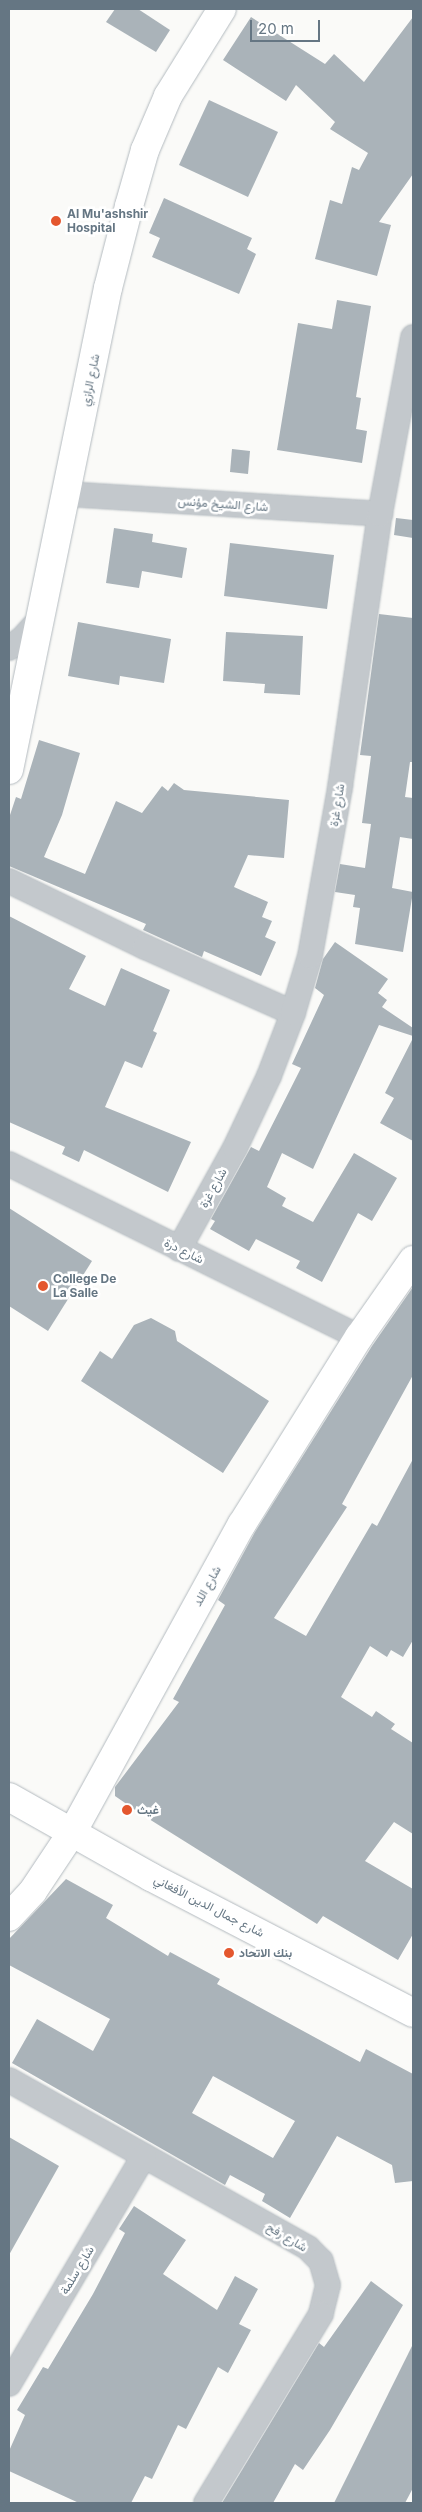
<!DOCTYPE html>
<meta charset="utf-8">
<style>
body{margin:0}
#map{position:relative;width:422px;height:2512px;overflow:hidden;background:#fafaf8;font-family:Inter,Vazirmatn,sans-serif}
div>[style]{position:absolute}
.building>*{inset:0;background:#aab3b9}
.roads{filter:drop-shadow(0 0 1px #b3babf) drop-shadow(0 0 1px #b3babf)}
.street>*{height:24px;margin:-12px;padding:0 12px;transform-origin:12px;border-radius:12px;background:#c3c8cc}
.secondary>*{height:28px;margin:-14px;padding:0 14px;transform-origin:14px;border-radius:14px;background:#fff}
.dots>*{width:14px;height:14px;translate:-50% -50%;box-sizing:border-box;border:2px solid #fff;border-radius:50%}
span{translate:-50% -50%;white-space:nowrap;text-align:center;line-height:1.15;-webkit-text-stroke:5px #fff;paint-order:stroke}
.poi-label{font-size:12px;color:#657683;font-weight:700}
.left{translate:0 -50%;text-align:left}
.street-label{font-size:12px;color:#657683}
.frame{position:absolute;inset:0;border:10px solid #657683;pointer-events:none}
.scale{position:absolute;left:250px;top:20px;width:70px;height:22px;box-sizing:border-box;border:2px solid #657683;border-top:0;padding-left:6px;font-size:15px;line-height:18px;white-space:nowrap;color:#657683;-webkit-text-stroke:4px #fff;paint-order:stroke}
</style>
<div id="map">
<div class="building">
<div style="clip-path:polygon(115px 9px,138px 9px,170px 30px,156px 52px,106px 22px)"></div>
<div style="clip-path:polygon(251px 17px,325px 64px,334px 54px,364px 82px,413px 17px,413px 174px,379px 222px,391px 225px,377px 276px,315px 259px,330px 200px,342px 204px,352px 167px,359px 170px,368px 153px,330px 129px,335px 122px,296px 85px,286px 101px,223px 60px)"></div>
<div style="clip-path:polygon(209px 100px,278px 132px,248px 197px,179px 165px)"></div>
<div style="clip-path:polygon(164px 198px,252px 238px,247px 249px,256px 254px,239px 294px,152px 257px,160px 238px,149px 233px)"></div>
<div style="clip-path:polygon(337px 300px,371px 306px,356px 397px,361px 398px,356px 429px,367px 431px,362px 463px,277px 450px,298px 323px,332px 329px)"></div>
<div style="clip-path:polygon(232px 449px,250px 451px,248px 474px,230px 472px)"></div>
<div style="clip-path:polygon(396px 518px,413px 520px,413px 538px,394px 535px)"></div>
<div style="clip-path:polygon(114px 528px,153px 534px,152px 542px,187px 548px,182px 578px,142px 571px,139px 588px,106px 583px)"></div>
<div style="clip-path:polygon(230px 543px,334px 555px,327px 609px,224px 596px)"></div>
<div style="clip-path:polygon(379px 614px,413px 618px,413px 762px,410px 762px,405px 797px,413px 798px,413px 839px,400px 837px,392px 888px,413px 892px,403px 952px,355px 944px,360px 908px,353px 907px,355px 895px,335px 892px,340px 864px,365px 868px,371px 824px,362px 823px,371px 756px,360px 755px)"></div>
<div style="clip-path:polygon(78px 622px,171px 639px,164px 683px,120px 676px,119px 685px,68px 676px)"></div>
<div style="clip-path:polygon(226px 632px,303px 636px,300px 695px,264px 693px,265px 684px,223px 681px)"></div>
<div style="clip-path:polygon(39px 740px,80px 753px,62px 815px,44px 857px,85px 874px,116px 801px,142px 813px,162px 786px,168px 791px,174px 783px,184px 790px,289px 800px,284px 858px,248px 855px,234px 887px,268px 902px,262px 917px,272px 921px,265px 937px,276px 942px,261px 976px,204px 951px,202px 957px,143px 930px,146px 924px,9px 866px,9px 818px,16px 797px,21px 799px)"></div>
<div style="clip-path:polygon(9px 916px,86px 956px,69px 989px,105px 1006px,121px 968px,170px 990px,153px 1031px,157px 1033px,142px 1068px,125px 1061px,105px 1107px,191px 1142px,168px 1192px,84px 1150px,79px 1162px,62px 1154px,65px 1147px,9px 1122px)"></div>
<div style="clip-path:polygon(335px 942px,388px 979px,378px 993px,387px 1000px,382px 1007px,413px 1028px,413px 1036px,379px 1025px,313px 1169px,282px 1153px,267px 1187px,286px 1198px,282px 1206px,313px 1222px,354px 1153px,397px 1178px,372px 1221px,358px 1213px,322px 1282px,296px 1268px,300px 1261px,256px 1239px,249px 1251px,210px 1229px,215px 1221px,211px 1219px,251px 1147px,259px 1151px,301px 1068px,292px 1064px,324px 995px,315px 988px,323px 959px)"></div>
<div style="clip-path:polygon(413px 1038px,413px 1141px,380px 1123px,394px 1098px,385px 1093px)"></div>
<div style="clip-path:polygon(9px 1208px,92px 1261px,48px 1331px,9px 1306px)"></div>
<div style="clip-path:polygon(413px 1287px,413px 1375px,342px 1504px,347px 1507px,274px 1618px,306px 1636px,372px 1523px,377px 1526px,413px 1459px,413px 1640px,403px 1657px,391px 1650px,387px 1657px,370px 1646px,341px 1697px,372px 1717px,376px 1711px,395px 1724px,391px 1729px,413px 1743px,413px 1834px,394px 1822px,365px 1861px,413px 1889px,413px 1934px,398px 1960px,323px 1916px,317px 1924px,141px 1814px,115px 1796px,115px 1787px,179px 1702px,173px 1699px,225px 1605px,218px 1600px,255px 1532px,372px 1346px)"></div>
<div style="clip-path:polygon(151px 1318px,175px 1331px,177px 1341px,269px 1401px,223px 1473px,81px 1381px,100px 1351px,112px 1359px,134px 1325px)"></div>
<div style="clip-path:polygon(evenodd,66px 1879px,113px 1905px,106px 1918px,168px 1956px,170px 1952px,220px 1979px,217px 1984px,360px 2062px,366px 2049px,413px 2074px,413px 2181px,395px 2183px,392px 2165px,337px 2136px,290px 2218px,262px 2201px,265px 2194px,230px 2175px,225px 2185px,12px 2063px,37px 2019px,93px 2051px,110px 2019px,9px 1965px,9px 1939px,66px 1879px,213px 2076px,295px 2121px,273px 2158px,192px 2113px,213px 2076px)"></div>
<div style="clip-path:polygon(9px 2137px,59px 2166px,9px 2255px)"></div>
<div style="clip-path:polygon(134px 2206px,186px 2240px,163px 2274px,217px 2310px,235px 2276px,258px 2289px,239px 2324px,251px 2330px,228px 2373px,218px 2367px,186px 2429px,178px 2425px,152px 2479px,145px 2476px,131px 2503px,79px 2503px,9px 2471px,9px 2451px,25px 2415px,17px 2410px,43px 2367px,48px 2369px,93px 2294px,125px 2233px,119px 2229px)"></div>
<div style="clip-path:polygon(371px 2281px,403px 2305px,330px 2430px,303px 2470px,295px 2464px,273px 2503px,222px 2503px,319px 2343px,324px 2347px)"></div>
<div style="clip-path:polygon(413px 2344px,413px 2488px,405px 2503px,334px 2503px)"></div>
</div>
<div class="roads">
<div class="street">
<div style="left:66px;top:494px;width:315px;rotate:3.6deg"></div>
<div style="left:9px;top:648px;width:16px;rotate:-35deg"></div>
<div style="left:22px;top:639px;width:25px;rotate:-48deg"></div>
<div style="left:9px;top:881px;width:151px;rotate:25.9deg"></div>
<div style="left:145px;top:947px;width:162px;rotate:24deg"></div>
<div style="left:9px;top:1164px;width:390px;rotate:26.3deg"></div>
<div style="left:179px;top:1249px;width:115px;rotate:-61deg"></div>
<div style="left:235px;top:1148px;width:80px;rotate:-64.7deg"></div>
<div style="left:269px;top:1076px;width:67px;rotate:-69.1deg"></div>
<div style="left:293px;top:1013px;width:59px;rotate:-73.4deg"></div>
<div style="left:310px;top:956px;width:172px;rotate:-79.9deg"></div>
<div style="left:340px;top:787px;width:276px;rotate:-81.7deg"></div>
<div style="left:380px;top:514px;width:180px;rotate:-79.4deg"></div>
<div style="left:9px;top:2080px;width:343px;rotate:29.3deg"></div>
<div style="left:308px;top:2248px;width:18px;rotate:45deg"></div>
<div style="left:321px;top:2261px;width:25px;rotate:74deg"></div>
<div style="left:328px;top:2285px;width:30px;rotate:104deg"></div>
<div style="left:321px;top:2314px;width:221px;rotate:121.3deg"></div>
<div style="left:9px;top:2384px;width:265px;rotate:-59.4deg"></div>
</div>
<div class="secondary">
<div style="left:9px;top:770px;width:492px;rotate:-78.4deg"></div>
<div style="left:108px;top:288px;width:85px;rotate:-75.6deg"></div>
<div style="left:129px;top:206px;width:58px;rotate:-74.1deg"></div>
<div style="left:145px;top:150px;width:59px;rotate:-66.9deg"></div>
<div style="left:168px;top:96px;width:102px;rotate:-58.2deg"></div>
<div style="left:9px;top:1797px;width:163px;rotate:29.4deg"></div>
<div style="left:151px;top:1877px;width:295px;rotate:27.4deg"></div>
<div style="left:9px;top:1917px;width:35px;rotate:-47deg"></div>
<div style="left:33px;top:1891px;width:72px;rotate:-56.3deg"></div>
<div style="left:73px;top:1831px;width:350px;rotate:-61.2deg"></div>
<div style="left:242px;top:1524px;width:221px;rotate:-58deg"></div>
<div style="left:359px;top:1337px;width:94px;rotate:-55deg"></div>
</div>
</div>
<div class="dots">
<div style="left:56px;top:221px;background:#e4572e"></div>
<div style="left:43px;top:1286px;background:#e4572e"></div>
<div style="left:127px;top:1810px;background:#e4572e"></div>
<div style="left:229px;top:1953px;background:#e4572e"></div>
</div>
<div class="poi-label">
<span class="left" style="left:67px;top:221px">Al Mu'ashshir<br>Hospital</span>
<span class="left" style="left:53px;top:1286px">College De<br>La Salle</span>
<span class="left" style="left:137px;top:1810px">غيث</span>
<span class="left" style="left:239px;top:1953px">بنك الاتحاد</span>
</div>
<div class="street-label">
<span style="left:90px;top:380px;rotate:-78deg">شارع الرازي</span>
<span style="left:223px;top:504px;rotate:4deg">شارع الشيخ مؤنس</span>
<span style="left:337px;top:805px;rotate:-81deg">شارع غزة</span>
<span style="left:213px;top:1188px;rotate:-61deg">شارع غزة</span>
<span style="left:184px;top:1251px;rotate:26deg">شارع درة</span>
<span style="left:207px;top:1586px;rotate:-61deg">شارع اللد</span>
<span style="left:209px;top:1906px;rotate:27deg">شارع جمال الدين الأفغاني</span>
<span style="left:287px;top:2237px;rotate:31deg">شارع رفح</span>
<span style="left:77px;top:2270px;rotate:-59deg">شارع سلمة</span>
</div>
<div class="frame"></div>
<div class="scale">20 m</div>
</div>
